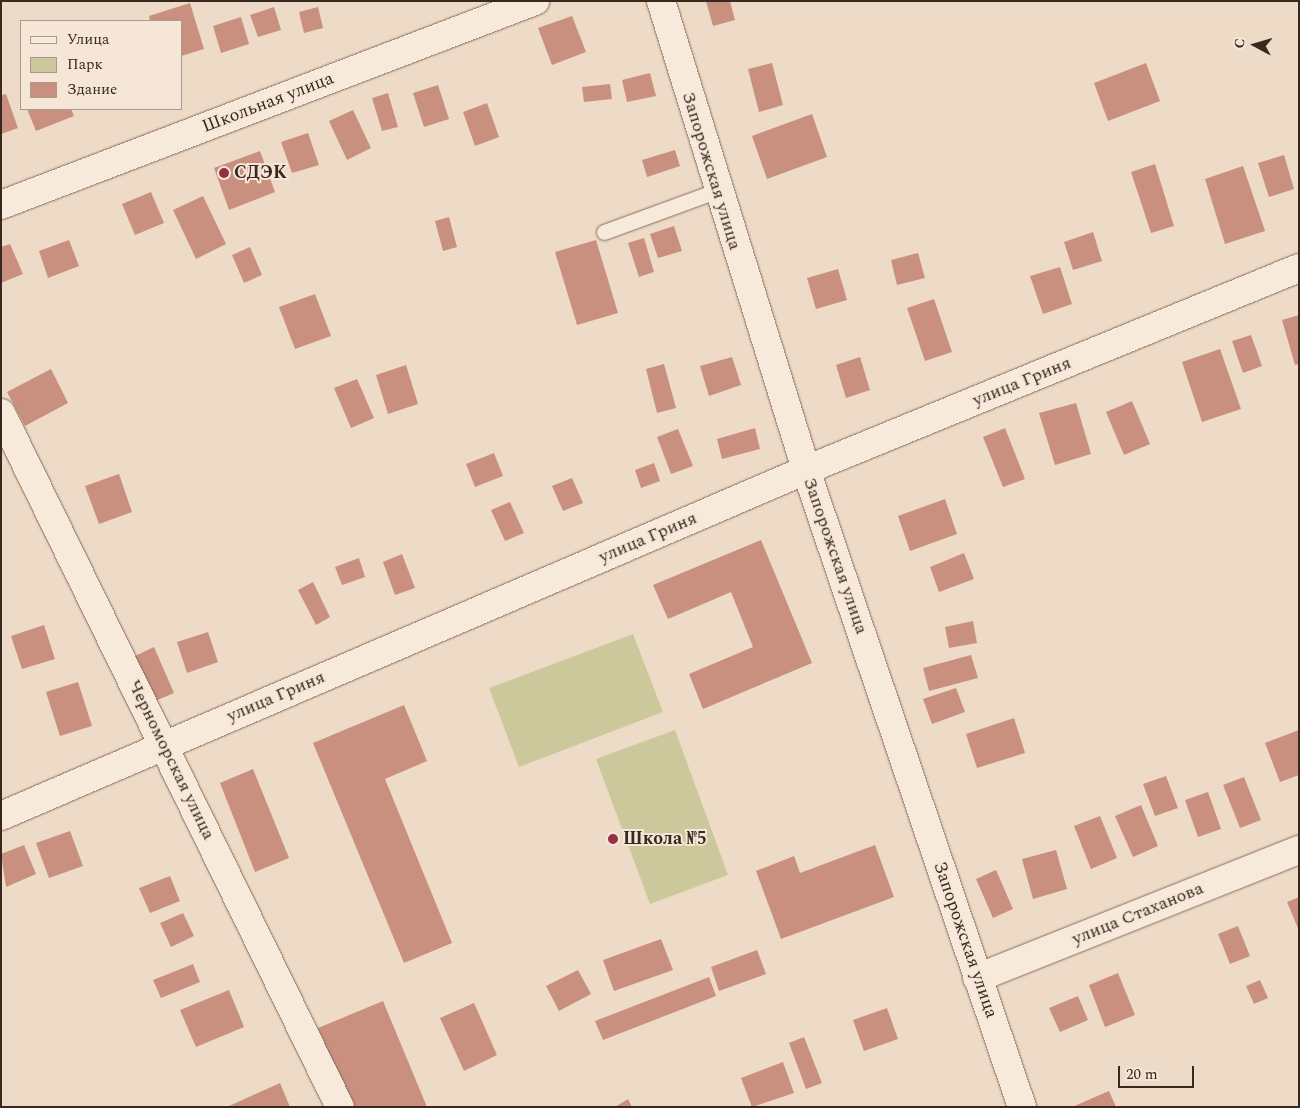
<!DOCTYPE html>
<meta charset="utf-8">
<style>
body{margin:0}
#map{position:relative;width:1300px;height:1108px;overflow:hidden;background:#eddbc7;font-family:Spectral,serif}
div>[style]{position:absolute}
.green>*{inset:0;background:#cbc89b}
.building>*{inset:0;background:#c9907f}
.roads{filter:drop-shadow(0 0 1px #886c5d) drop-shadow(0 0 1px #886c5d)}
.lane>*{height:15px;margin:-7.5px;padding:0 7.5px;transform-origin:7.5px;border-radius:7.5px;background:#f8eadb}
.street>*{height:28px;margin:-14px;padding:0 14px;transform-origin:14px;border-radius:14px;background:#f8eadb}
.secondary>*{height:28px;margin:-14px;padding:0 14px;transform-origin:14px;border-radius:14px;background:#f8eadb}
.dots>*{width:14px;height:14px;translate:-50% -50%;box-sizing:border-box;border:2px solid #f5e6d7;border-radius:50%}
span{translate:-50% -50%;white-space:nowrap;text-align:center;line-height:1.15;-webkit-text-stroke:4px #f5e6d7;paint-order:stroke}
.street-label{font-size:18px;color:#392820}
.poi-label{font-size:18px;color:#392820;font-weight:700}
.left{translate:0 -50%;text-align:left}
.frame{position:absolute;inset:0;border:2px solid #392820;pointer-events:none}
.legend{position:absolute;left:20px;top:20px;width:162px;height:90px;box-sizing:border-box;background:#f5e6d7;border:1px solid #aa9a8e;margin:0;padding:6px 9px;list-style:none;font-size:15px;color:#392820}
.legend li{display:flex;align-items:center;gap:10px;height:25px}
.legend b{width:25px;border:1px solid #aa9a8e}
.north{position:absolute;left:1230px;top:20px;width:50px;height:50px;-webkit-text-stroke:4px #f5e6d7;paint-order:stroke;rotate:276deg;font-size:14px;font-weight:700;line-height:20px;text-align:center;color:#392820}
.north::after{content:'';display:block;margin:auto;width:18px;height:22px;background:#392820;clip-path:polygon(50% 0,100% 100%,50% 72%,0 100%)}
.scale{position:absolute;left:1118px;top:1066px;width:76px;height:22px;box-sizing:border-box;border:2px solid #392820;border-top:0;padding-left:6px;font-size:15px;line-height:18px;white-space:nowrap;color:#392820;-webkit-text-stroke:4px #f5e6d7;paint-order:stroke}
</style>
<div id="map">
<div class="green">
<div style="clip-path:polygon(633px 634px,663px 712px,519px 767px,489px 688px)"></div>
<div style="clip-path:polygon(675px 730px,728px 875px,650px 904px,596px 759px)"></div>
</div>
<div class="building">
<div style="clip-path:polygon(706px 1px,730px 1px,735px 20px,713px 26px)"></div>
<div style="clip-path:polygon(190px 3px,204px 49px,181px 56px,181px 21px,150px 21px,149px 16px)"></div>
<div style="clip-path:polygon(274px 7px,281px 30px,258px 37px,250px 15px)"></div>
<div style="clip-path:polygon(318px 7px,323px 28px,304px 33px,299px 12px)"></div>
<div style="clip-path:polygon(572px 16px,586px 52px,552px 65px,538px 28px)"></div>
<div style="clip-path:polygon(241px 17px,249px 44px,221px 53px,213px 26px)"></div>
<div style="clip-path:polygon(772px 63px,783px 105px,759px 112px,748px 69px)"></div>
<div style="clip-path:polygon(1146px 63px,1160px 101px,1108px 121px,1094px 83px)"></div>
<div style="clip-path:polygon(650px 73px,656px 96px,627px 102px,622px 80px)"></div>
<div style="clip-path:polygon(610px 84px,612px 99px,584px 102px,582px 87px)"></div>
<div style="clip-path:polygon(438px 85px,449px 119px,424px 127px,413px 93px)"></div>
<div style="clip-path:polygon(388px 93px,398px 127px,382px 131px,372px 98px)"></div>
<div style="clip-path:polygon(6px 94px,18px 128px,1px 134px,1px 95px)"></div>
<div style="clip-path:polygon(487px 103px,499px 137px,475px 146px,463px 112px)"></div>
<div style="clip-path:polygon(27px 109px,71px 109px,74px 116px,36px 131px)"></div>
<div style="clip-path:polygon(353px 110px,371px 148px,347px 160px,329px 121px)"></div>
<div style="clip-path:polygon(812px 114px,827px 157px,767px 179px,752px 136px)"></div>
<div style="clip-path:polygon(308px 133px,319px 165px,292px 173px,281px 142px)"></div>
<div style="clip-path:polygon(675px 150px,680px 166px,647px 177px,642px 160px)"></div>
<div style="clip-path:polygon(260px 151px,275px 192px,229px 210px,214px 168px)"></div>
<div style="clip-path:polygon(1284px 155px,1294px 189px,1269px 197px,1258px 163px)"></div>
<div style="clip-path:polygon(1155px 164px,1174px 226px,1151px 233px,1131px 172px)"></div>
<div style="clip-path:polygon(1243px 166px,1265px 231px,1225px 244px,1205px 179px)"></div>
<div style="clip-path:polygon(151px 192px,164px 223px,135px 235px,122px 204px)"></div>
<div style="clip-path:polygon(203px 196px,226px 244px,196px 259px,173px 210px)"></div>
<div style="clip-path:polygon(449px 217px,457px 247px,443px 251px,435px 221px)"></div>
<div style="clip-path:polygon(674px 226px,682px 251px,658px 258px,650px 234px)"></div>
<div style="clip-path:polygon(1093px 232px,1102px 261px,1073px 270px,1064px 242px)"></div>
<div style="clip-path:polygon(644px 238px,654px 272px,639px 277px,628px 243px)"></div>
<div style="clip-path:polygon(69px 240px,79px 266px,48px 278px,39px 251px)"></div>
<div style="clip-path:polygon(596px 240px,618px 313px,577px 325px,555px 252px)"></div>
<div style="clip-path:polygon(10px 244px,23px 274px,1px 283px,1px 247px)"></div>
<div style="clip-path:polygon(250px 247px,262px 275px,244px 283px,232px 255px)"></div>
<div style="clip-path:polygon(918px 253px,925px 278px,897px 285px,891px 260px)"></div>
<div style="clip-path:polygon(1060px 267px,1072px 304px,1043px 314px,1030px 276px)"></div>
<div style="clip-path:polygon(838px 269px,847px 300px,816px 309px,807px 278px)"></div>
<div style="clip-path:polygon(315px 294px,331px 336px,295px 349px,279px 307px)"></div>
<div style="clip-path:polygon(934px 299px,952px 352px,925px 361px,907px 308px)"></div>
<div style="clip-path:polygon(1299px 315px,1299px 364px,1295px 365px,1282px 320px)"></div>
<div style="clip-path:polygon(1251px 335px,1262px 366px,1243px 373px,1232px 341px)"></div>
<div style="clip-path:polygon(1220px 349px,1241px 409px,1202px 422px,1182px 362px)"></div>
<div style="clip-path:polygon(732px 357px,741px 385px,709px 396px,700px 366px)"></div>
<div style="clip-path:polygon(860px 357px,870px 390px,846px 398px,836px 365px)"></div>
<div style="clip-path:polygon(664px 364px,676px 408px,657px 413px,646px 369px)"></div>
<div style="clip-path:polygon(406px 365px,418px 404px,388px 414px,376px 375px)"></div>
<div style="clip-path:polygon(51px 369px,68px 403px,25px 426px,7px 392px)"></div>
<div style="clip-path:polygon(357px 379px,374px 418px,351px 428px,334px 388px)"></div>
<div style="clip-path:polygon(1132px 401px,1150px 444px,1124px 455px,1106px 412px)"></div>
<div style="clip-path:polygon(1076px 403px,1091px 454px,1055px 465px,1039px 413px)"></div>
<div style="clip-path:polygon(755px 428px,760px 449px,722px 459px,717px 439px)"></div>
<div style="clip-path:polygon(1005px 428px,1025px 479px,1003px 487px,983px 437px)"></div>
<div style="clip-path:polygon(678px 429px,693px 466px,671px 474px,657px 437px)"></div>
<div style="clip-path:polygon(494px 453px,503px 476px,475px 487px,466px 464px)"></div>
<div style="clip-path:polygon(654px 463px,660px 481px,641px 488px,635px 470px)"></div>
<div style="clip-path:polygon(119px 474px,132px 512px,99px 524px,85px 486px)"></div>
<div style="clip-path:polygon(572px 478px,583px 503px,563px 511px,552px 486px)"></div>
<div style="clip-path:polygon(945px 499px,957px 534px,910px 551px,898px 516px)"></div>
<div style="clip-path:polygon(510px 502px,524px 533px,505px 541px,491px 510px)"></div>
<div style="clip-path:polygon(761px 540px,812px 663px,703px 709px,689px 674px,753px 647px,731px 592px,668px 619px,653px 585px)"></div>
<div style="clip-path:polygon(964px 553px,974px 579px,939px 592px,930px 567px)"></div>
<div style="clip-path:polygon(402px 554px,415px 588px,395px 595px,383px 562px)"></div>
<div style="clip-path:polygon(359px 558px,365px 577px,342px 585px,335px 567px)"></div>
<div style="clip-path:polygon(313px 582px,330px 617px,316px 625px,298px 590px)"></div>
<div style="clip-path:polygon(973px 621px,977px 643px,949px 648px,945px 627px)"></div>
<div style="clip-path:polygon(44px 625px,55px 659px,22px 669px,11px 636px)"></div>
<div style="clip-path:polygon(208px 632px,218px 662px,187px 673px,177px 642px)"></div>
<div style="clip-path:polygon(154px 647px,174px 693px,155px 701px,135px 656px)"></div>
<div style="clip-path:polygon(971px 655px,978px 678px,929px 691px,923px 668px)"></div>
<div style="clip-path:polygon(78px 682px,92px 726px,60px 736px,46px 692px)"></div>
<div style="clip-path:polygon(956px 688px,965px 712px,932px 724px,923px 699px)"></div>
<div style="clip-path:polygon(404px 705px,427px 761px,385px 779px,452px 943px,404px 963px,313px 743px)"></div>
<div style="clip-path:polygon(1014px 718px,1025px 753px,977px 768px,966px 734px)"></div>
<div style="clip-path:polygon(1299px 730px,1299px 775px,1280px 782px,1265px 743px)"></div>
<div style="clip-path:polygon(253px 769px,289px 858px,255px 872px,220px 783px)"></div>
<div style="clip-path:polygon(1166px 776px,1178px 808px,1155px 816px,1143px 784px)"></div>
<div style="clip-path:polygon(1244px 777px,1261px 820px,1240px 828px,1223px 785px)"></div>
<div style="clip-path:polygon(1208px 792px,1221px 829px,1198px 837px,1185px 800px)"></div>
<div style="clip-path:polygon(1141px 805px,1158px 846px,1133px 857px,1115px 816px)"></div>
<div style="clip-path:polygon(1100px 816px,1117px 858px,1091px 869px,1074px 826px)"></div>
<div style="clip-path:polygon(70px 831px,83px 866px,49px 878px,36px 843px)"></div>
<div style="clip-path:polygon(24px 845px,36px 874px,6px 887px,1px 854px)"></div>
<div style="clip-path:polygon(875px 845px,894px 897px,781px 939px,756px 871px,794px 856px,800px 873px)"></div>
<div style="clip-path:polygon(1056px 850px,1067px 889px,1033px 899px,1022px 859px)"></div>
<div style="clip-path:polygon(996px 870px,1013px 909px,993px 918px,976px 879px)"></div>
<div style="clip-path:polygon(170px 876px,180px 901px,150px 913px,139px 888px)"></div>
<div style="clip-path:polygon(1299px 897px,1299px 931px,1287px 902px)"></div>
<div style="clip-path:polygon(183px 913px,194px 936px,171px 947px,160px 923px)"></div>
<div style="clip-path:polygon(1238px 926px,1250px 956px,1230px 964px,1218px 934px)"></div>
<div style="clip-path:polygon(661px 939px,673px 970px,614px 991px,603px 960px)"></div>
<div style="clip-path:polygon(757px 950px,766px 974px,719px 991px,711px 967px)"></div>
<div style="clip-path:polygon(193px 964px,200px 982px,161px 998px,153px 980px)"></div>
<div style="clip-path:polygon(578px 970px,591px 994px,559px 1011px,546px 986px)"></div>
<div style="clip-path:polygon(1118px 973px,1135px 1015px,1105px 1027px,1089px 985px)"></div>
<div style="clip-path:polygon(709px 977px,716px 996px,603px 1040px,595px 1021px)"></div>
<div style="clip-path:polygon(1260px 980px,1268px 998px,1254px 1004px,1246px 986px)"></div>
<div style="clip-path:polygon(229px 990px,244px 1027px,196px 1047px,180px 1010px)"></div>
<div style="clip-path:polygon(1078px 996px,1088px 1020px,1060px 1032px,1049px 1008px)"></div>
<div style="clip-path:polygon(383px 1001px,427px 1107px,351px 1107px,318px 1028px)"></div>
<div style="clip-path:polygon(474px 1003px,497px 1055px,464px 1071px,440px 1018px)"></div>
<div style="clip-path:polygon(887px 1008px,898px 1039px,864px 1051px,853px 1020px)"></div>
<div style="clip-path:polygon(804px 1037px,822px 1083px,806px 1089px,789px 1043px)"></div>
<div style="clip-path:polygon(783px 1062px,794px 1093px,752px 1107px,741px 1078px)"></div>
<div style="clip-path:polygon(280px 1083px,290px 1107px,227px 1107px)"></div>
<div style="clip-path:polygon(1109px 1091px,1116px 1107px,1072px 1107px)"></div>
<div style="clip-path:polygon(628px 1099px,632px 1107px,615px 1107px)"></div>
</div>
<div class="roads">
<div class="lane">
<div style="left:604px;top:232px;width:119px;rotate:-20.1deg"></div>
</div>
<div class="street">
<div style="left:1px;top:413px;width:772px;rotate:63.97deg"></div>
<div style="left:1px;top:816px;width:876px;rotate:-23.26deg"></div>
<div style="left:806px;top:470px;width:533px;rotate:-22.28deg"></div>
<div style="left:977px;top:978px;width:347px;rotate:-21.7deg"></div>
</div>
<div class="secondary">
<div style="left:661px;top:1px;width:491px;rotate:72.8deg"></div>
<div style="left:806px;top:470px;width:673px;rotate:71.27deg"></div>
<div style="left:1px;top:205px;width:572px;rotate:-20.91deg"></div>
</div>
</div>
<div class="dots">
<div style="left:224px;top:173px;background:#952f43"></div>
<div style="left:613px;top:839px;background:#952f43"></div>
</div>
<div class="street-label">
<span style="left:268px;top:103px;rotate:-21deg">Школьная улица</span>
<span style="left:711px;top:171px;rotate:73deg">Запорожская улица</span>
<span style="left:1022px;top:382px;rotate:-22deg">улица Гриня</span>
<span style="left:648px;top:538px;rotate:-23deg">улица Гриня</span>
<span style="left:835px;top:556px;rotate:71deg">Запорожская улица</span>
<span style="left:276px;top:697px;rotate:-23deg">улица Гриня</span>
<span style="left:171px;top:760px;rotate:64deg">Черноморская улица</span>
<span style="left:1138px;top:914px;rotate:-22deg">улица Стаханова</span>
<span style="left:965px;top:940px;rotate:71deg">Запорожская улица</span>
</div>
<div class="poi-label">
<span class="left" style="left:234px;top:173px">СДЭК</span>
<span class="left" style="left:623px;top:839px">Школа №5</span>
</div>
<div class="frame"></div>
<ul class="legend">
<li><b style="height:6px;background:#f8eadb"></b>Улица</li>
<li><b style="height:14px;background:#cbc89b"></b>Парк</li>
<li><b style="height:14px;background:#c9907f"></b>Здание</li>
</ul>
<div class="north">С</div>
<div class="scale">20 m</div>
</div>
